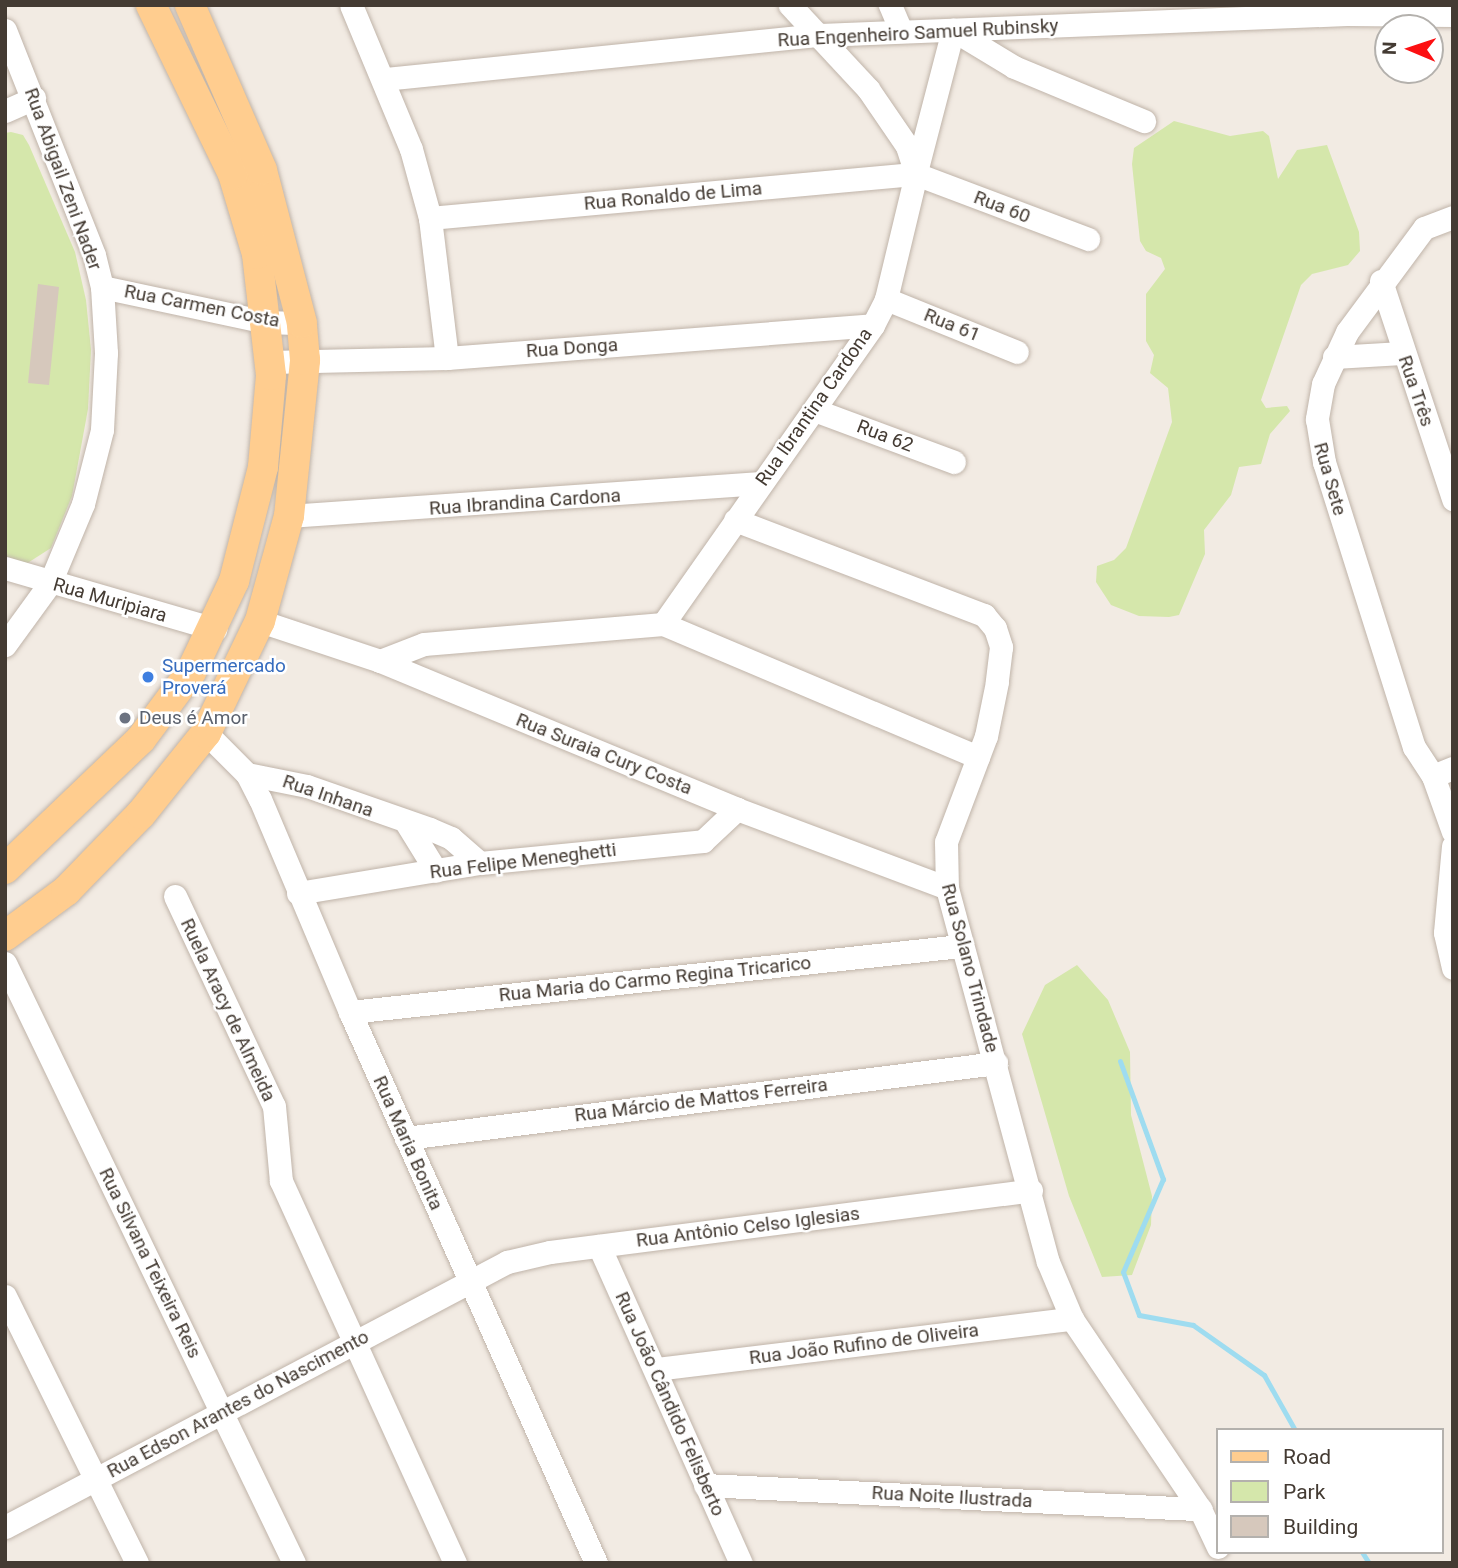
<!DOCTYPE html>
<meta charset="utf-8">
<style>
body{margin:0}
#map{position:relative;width:1458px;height:1568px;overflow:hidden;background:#f2ebe3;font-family:Roboto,sans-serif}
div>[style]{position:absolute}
.green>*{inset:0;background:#d5e7ab}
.stream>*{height:5px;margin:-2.5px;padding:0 2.5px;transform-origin:2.5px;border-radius:2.5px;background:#9edcf0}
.building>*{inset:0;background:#d6c8bc}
.roads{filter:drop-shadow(0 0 2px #c0b4a9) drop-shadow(0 0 2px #c0b4a9)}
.minor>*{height:23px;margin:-11.5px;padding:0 11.5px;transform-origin:11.5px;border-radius:11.5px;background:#fff}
.major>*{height:30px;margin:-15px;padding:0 15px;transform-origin:15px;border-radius:15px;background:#ffcd8f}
.dots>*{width:19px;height:19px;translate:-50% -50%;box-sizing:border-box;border:4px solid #fff;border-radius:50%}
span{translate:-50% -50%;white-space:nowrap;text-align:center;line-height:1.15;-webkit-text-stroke:5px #fff;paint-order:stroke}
.street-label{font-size:19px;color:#443b33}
.shop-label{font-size:19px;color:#366cbe}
.left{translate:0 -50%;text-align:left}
.worship-label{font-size:19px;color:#5b616d}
.frame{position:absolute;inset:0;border:7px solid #443b33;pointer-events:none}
.legend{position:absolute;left:1216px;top:1428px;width:228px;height:126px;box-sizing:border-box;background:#fff;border:2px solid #b4b1ad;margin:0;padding:9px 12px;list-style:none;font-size:21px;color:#443b33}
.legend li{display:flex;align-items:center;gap:14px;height:35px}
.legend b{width:35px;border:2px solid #b4b1ad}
.north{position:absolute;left:1374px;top:14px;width:70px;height:70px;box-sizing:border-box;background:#fff;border:2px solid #b4b1ad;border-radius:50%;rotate:272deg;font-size:19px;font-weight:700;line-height:28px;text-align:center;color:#443b33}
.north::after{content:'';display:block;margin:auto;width:24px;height:32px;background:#fc1012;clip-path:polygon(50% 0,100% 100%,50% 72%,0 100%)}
</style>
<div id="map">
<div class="green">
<div style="clip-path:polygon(1174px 121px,1230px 136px,1263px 131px,1269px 136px,1278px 179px,1297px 150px,1327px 145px,1359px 232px,1360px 251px,1348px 265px,1312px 274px,1301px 285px,1261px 400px,1266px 408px,1287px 406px,1290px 411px,1270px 434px,1261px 464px,1239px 467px,1231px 495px,1204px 530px,1205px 554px,1179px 615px,1169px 617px,1139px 616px,1111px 605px,1096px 582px,1097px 566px,1114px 560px,1126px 548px,1172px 422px,1168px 388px,1150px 373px,1154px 355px,1146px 341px,1146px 294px,1165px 269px,1161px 258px,1146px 251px,1140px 241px,1132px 164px,1134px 148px)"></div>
<div style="clip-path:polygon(11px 132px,23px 135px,29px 145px,75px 252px,86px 300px,91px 350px,88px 409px,72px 496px,51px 548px,26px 564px,5px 559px,5px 133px)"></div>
<div style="clip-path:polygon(1077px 965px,1108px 1000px,1130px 1052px,1131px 1115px,1152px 1196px,1151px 1225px,1132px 1275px,1102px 1277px,1069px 1196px,1022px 1034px,1045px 985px)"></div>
</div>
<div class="stream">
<div style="left:1120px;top:1061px;width:126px;rotate:70deg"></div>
<div style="left:1163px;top:1179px;width:101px;rotate:113.3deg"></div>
<div style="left:1123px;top:1272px;width:46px;rotate:69.6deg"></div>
<div style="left:1139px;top:1315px;width:55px;rotate:10.5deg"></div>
<div style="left:1193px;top:1325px;width:87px;rotate:35.2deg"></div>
<div style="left:1264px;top:1375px;width:63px;rotate:60.6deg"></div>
<div style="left:1362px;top:1552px;width:13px;rotate:58deg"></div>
</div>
<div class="building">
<div style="clip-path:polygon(38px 284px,59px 287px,49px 385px,28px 383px)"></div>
</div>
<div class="roads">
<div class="minor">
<div style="left:351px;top:5px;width:156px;rotate:67.4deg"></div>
<div style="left:411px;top:149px;width:72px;rotate:74.6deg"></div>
<div style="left:430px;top:218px;width:141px;rotate:83.1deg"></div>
<div style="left:890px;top:5px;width:28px;rotate:67deg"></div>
<div style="left:5px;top:30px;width:242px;rotate:68.4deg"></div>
<div style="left:94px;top:255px;width:33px;rotate:76deg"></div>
<div style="left:102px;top:287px;width:66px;rotate:86.5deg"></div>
<div style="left:106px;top:353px;width:77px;rotate:93deg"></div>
<div style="left:102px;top:430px;width:76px;rotate:104.4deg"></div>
<div style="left:83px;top:504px;width:86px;rotate:112.7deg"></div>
<div style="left:50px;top:583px;width:77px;rotate:126deg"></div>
<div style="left:385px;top:79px;width:437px;rotate:-5.8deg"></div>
<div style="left:820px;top:35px;width:527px;rotate:-2.28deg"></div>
<div style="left:1347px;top:14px;width:106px;rotate:0.5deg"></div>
<div style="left:5px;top:111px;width:32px;rotate:-24deg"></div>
<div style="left:917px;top:168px;width:143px;rotate:-75.4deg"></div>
<div style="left:953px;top:30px;width:71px;rotate:31.2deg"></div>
<div style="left:1014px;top:67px;width:141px;rotate:22.6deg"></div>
<div style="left:1453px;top:217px;width:31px;rotate:159deg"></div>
<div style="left:1424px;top:228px;width:129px;rotate:126.5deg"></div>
<div style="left:1347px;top:332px;width:57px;rotate:114.8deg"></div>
<div style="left:1323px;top:384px;width:36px;rotate:100deg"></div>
<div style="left:1317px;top:419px;width:44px;rotate:80.8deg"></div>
<div style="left:1324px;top:462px;width:299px;rotate:72.5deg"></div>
<div style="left:1414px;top:747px;width:35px;rotate:57deg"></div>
<div style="left:1433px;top:776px;width:59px;rotate:70.3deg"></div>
<div style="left:430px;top:218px;width:488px;rotate:-5.2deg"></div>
<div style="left:916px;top:174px;width:184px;rotate:20.7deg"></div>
<div style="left:1381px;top:281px;width:230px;rotate:71.7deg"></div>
<div style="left:102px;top:287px;width:169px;rotate:12deg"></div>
<div style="left:267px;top:322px;width:35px;rotate:2deg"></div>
<div style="left:886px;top:299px;width:141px;rotate:22deg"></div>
<div style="left:1334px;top:357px;width:68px;rotate:-3.4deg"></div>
<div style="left:270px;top:362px;width:177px;rotate:-1.3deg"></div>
<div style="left:447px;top:358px;width:427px;rotate:-4.4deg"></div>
<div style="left:817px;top:411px;width:146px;rotate:20.4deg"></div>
<div style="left:289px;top:516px;width:472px;rotate:-4deg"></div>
<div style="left:735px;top:520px;width:267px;rotate:20.9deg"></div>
<div style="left:984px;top:615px;width:17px;rotate:50deg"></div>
<div style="left:995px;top:628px;width:20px;rotate:72deg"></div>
<div style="left:1001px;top:647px;width:35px;rotate:97deg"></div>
<div style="left:997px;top:682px;width:55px;rotate:101.5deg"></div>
<div style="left:986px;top:736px;width:113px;rotate:110.7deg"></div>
<div style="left:946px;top:842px;width:46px;rotate:88.8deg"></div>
<div style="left:947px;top:888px;width:387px;rotate:74.9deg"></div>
<div style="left:1048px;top:1262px;width:62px;rotate:67.2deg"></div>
<div style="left:1072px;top:1319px;width:229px;rotate:56deg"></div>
<div style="left:1200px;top:1509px;width:42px;rotate:64.7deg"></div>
<div style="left:5px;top:568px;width:219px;rotate:16.2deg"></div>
<div style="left:260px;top:621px;width:126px;rotate:18.4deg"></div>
<div style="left:380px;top:661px;width:386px;rotate:22.5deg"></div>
<div style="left:737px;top:809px;width:224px;rotate:20.6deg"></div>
<div style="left:663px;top:624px;width:365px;rotate:-54.9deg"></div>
<div style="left:873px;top:325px;width:29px;rotate:-63deg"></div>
<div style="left:886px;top:299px;width:129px;rotate:-76.5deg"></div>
<div style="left:916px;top:174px;width:29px;rotate:-108deg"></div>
<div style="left:907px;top:146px;width:69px;rotate:-124.4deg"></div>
<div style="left:868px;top:89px;width:115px;rotate:-132.9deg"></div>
<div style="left:380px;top:661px;width:47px;rotate:-21.1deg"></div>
<div style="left:424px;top:644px;width:240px;rotate:-4.8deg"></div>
<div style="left:663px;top:624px;width:342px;rotate:22.9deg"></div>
<div style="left:206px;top:733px;width:58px;rotate:45deg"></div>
<div style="left:247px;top:774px;width:28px;rotate:63deg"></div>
<div style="left:260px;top:799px;width:231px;rotate:67.1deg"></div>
<div style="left:350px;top:1012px;width:603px;rotate:65.94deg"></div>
<div style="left:247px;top:774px;width:61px;rotate:11.3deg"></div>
<div style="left:307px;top:786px;width:130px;rotate:19.3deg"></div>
<div style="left:430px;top:829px;width:23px;rotate:23deg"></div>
<div style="left:451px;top:838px;width:38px;rotate:41deg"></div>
<div style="left:1433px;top:776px;width:22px;rotate:-22deg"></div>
<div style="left:407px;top:824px;width:55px;rotate:58.3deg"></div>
<div style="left:1453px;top:846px;width:87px;rotate:95.3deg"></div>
<div style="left:1445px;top:933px;width:36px;rotate:77deg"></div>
<div style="left:298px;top:893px;width:184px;rotate:-9.4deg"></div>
<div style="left:480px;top:863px;width:224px;rotate:-5.6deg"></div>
<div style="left:703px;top:841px;width:47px;rotate:-43.3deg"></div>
<div style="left:175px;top:896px;width:232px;rotate:64.8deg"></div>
<div style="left:274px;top:1106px;width:75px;rotate:84.7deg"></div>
<div style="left:281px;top:1181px;width:420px;rotate:65.5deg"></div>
<div style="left:5px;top:963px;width:666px;rotate:64.28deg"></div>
<div style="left:350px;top:1012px;width:615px;rotate:-6.17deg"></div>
<div style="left:406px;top:1138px;width:595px;rotate:-7.24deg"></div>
<div style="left:599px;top:1246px;width:347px;rotate:65.9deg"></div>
<div style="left:5px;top:1296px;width:298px;rotate:63.7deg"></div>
<div style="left:656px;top:1369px;width:419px;rotate:-6.9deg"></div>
<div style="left:705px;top:1485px;width:496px;rotate:2.8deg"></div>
<div style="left:5px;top:1527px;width:568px;rotate:-27.83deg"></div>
<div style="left:507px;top:1262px;width:44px;rotate:-13.1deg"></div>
<div style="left:550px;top:1252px;width:485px;rotate:-7.3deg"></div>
</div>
<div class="major">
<div style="left:5px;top:869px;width:188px;rotate:-43.7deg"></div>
<div style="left:141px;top:739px;width:84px;rotate:-53.3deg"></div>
<div style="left:191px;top:672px;width:101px;rotate:-64.7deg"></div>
<div style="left:234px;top:581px;width:118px;rotate:-75.7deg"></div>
<div style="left:263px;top:467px;width:92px;rotate:-85deg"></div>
<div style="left:271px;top:375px;width:122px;rotate:-96.6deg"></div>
<div style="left:257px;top:254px;width:84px;rotate:-106.7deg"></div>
<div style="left:233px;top:174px;width:188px;rotate:-115.9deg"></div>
<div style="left:5px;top:936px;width:76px;rotate:-36.4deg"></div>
<div style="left:66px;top:891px;width:107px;rotate:-45.8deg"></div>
<div style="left:141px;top:814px;width:104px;rotate:-51.3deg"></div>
<div style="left:206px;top:733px;width:124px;rotate:-64.3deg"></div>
<div style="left:260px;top:621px;width:109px;rotate:-74.6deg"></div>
<div style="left:289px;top:516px;width:157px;rotate:-84.1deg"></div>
<div style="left:305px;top:360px;width:37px;rotate:-95deg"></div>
<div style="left:302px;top:323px;width:158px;rotate:-104.7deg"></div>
<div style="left:262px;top:170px;width:180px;rotate:-113.6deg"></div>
</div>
</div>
<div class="dots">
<div style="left:148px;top:677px;background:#3f7fe0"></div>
<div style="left:125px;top:718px;background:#6b7280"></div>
</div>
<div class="street-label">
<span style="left:918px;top:33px;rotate:-3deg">Rua Engenheiro Samuel Rubinsky</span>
<span style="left:63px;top:179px;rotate:70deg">Rua Abigail Zeni Nader</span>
<span style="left:673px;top:196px;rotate:-5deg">Rua Ronaldo de Lima</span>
<span style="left:1002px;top:207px;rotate:21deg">Rua 60</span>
<span style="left:202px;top:306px;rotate:11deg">Rua Carmen Costa</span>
<span style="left:952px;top:325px;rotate:22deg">Rua 61</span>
<span style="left:572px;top:348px;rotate:-4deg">Rua Donga</span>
<span style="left:1416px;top:391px;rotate:71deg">Rua Três</span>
<span style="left:814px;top:407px;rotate:-55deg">Rua Ibrantina Cardona</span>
<span style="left:885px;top:436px;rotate:21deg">Rua 62</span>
<span style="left:1330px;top:479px;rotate:74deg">Rua Sete</span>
<span style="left:525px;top:502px;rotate:-4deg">Rua Ibrandina Cardona</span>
<span style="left:110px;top:600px;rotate:16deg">Rua Muripiara</span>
<span style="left:604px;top:754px;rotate:22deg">Rua Suraia Cury Costa</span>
<span style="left:328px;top:796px;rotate:19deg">Rua Inhana</span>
<span style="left:523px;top:861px;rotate:-7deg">Rua Felipe Meneghetti</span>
<span style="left:970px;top:968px;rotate:75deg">Rua Solano Trindade</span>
<span style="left:655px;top:979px;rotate:-6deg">Rua Maria do Carmo Regina Tricarico</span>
<span style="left:228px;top:1010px;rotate:65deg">Ruela Aracy de Almeida</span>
<span style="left:701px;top:1100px;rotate:-7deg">Rua Márcio de Mattos Ferreira</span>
<span style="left:408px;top:1143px;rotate:66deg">Rua Maria Bonita</span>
<span style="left:748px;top:1227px;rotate:-7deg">Rua Antônio Celso Iglesias</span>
<span style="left:150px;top:1263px;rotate:64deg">Rua Silvana Teixeira Reis</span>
<span style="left:864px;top:1344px;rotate:-7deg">Rua João Rufino de Oliveira</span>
<span style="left:238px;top:1404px;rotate:-28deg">Rua Edson Arantes do Nascimento</span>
<span style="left:670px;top:1404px;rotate:66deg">Rua João Cândido Felisberto</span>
<span style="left:952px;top:1497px;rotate:3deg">Rua Noite Ilustrada</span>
</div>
<div class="shop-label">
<span class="left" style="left:162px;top:677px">Supermercado<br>Proverá</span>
</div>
<div class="worship-label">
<span class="left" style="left:139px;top:718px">Deus é Amor</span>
</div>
<div class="frame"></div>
<ul class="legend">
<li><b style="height:9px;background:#ffcd8f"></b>Road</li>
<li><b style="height:19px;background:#d5e7ab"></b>Park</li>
<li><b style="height:19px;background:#d6c8bc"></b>Building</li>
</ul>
<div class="north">N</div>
</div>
